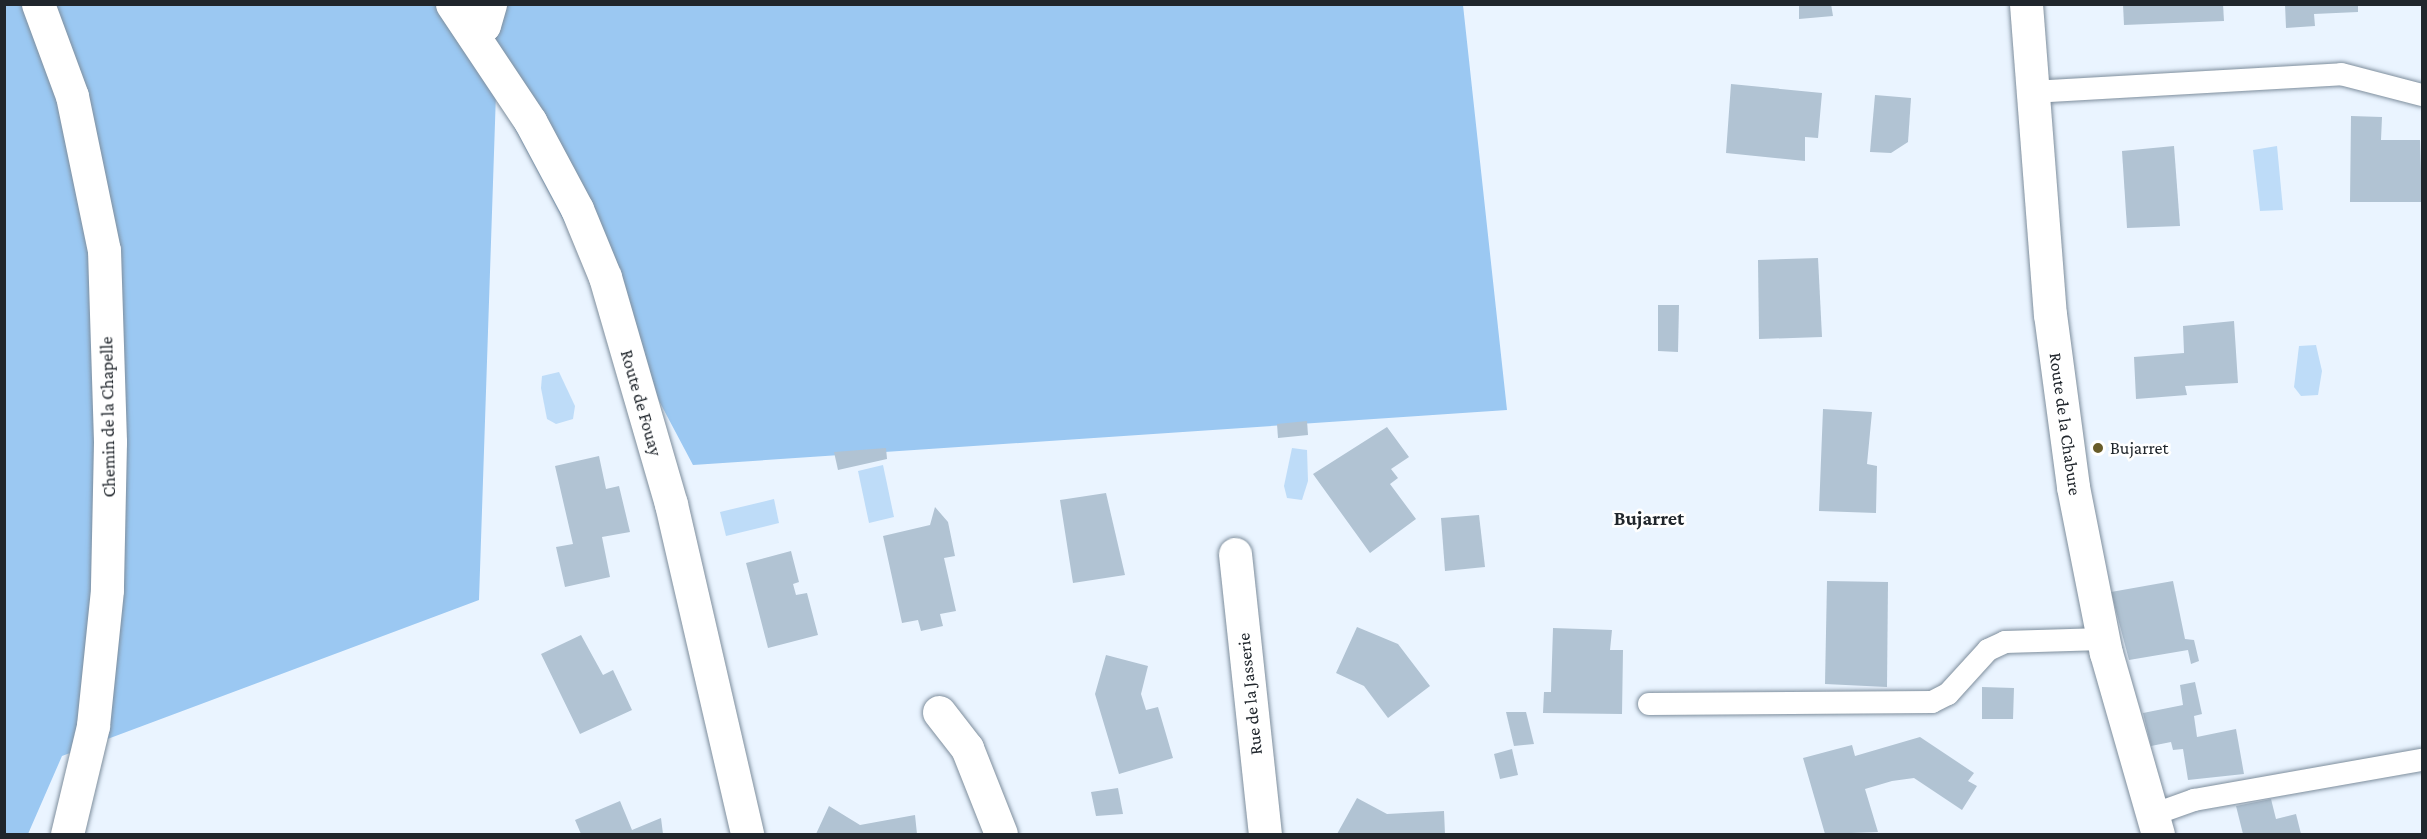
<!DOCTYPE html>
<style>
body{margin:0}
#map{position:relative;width:2427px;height:839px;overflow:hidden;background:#eaf4ff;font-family:"Crimson Pro",serif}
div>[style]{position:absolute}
.green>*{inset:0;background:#9bc8f2}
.water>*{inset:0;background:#bedcf8}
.building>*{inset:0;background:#b1c3d3}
.roads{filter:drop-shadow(0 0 2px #7e8e9d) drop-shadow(0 0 2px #7e8e9d)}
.service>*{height:22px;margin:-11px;padding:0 11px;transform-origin:11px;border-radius:11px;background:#fff}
.minor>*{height:33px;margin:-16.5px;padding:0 16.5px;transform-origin:16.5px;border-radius:16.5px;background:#fff}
.secondary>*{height:33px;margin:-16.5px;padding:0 16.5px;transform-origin:16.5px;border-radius:16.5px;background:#fff}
.dots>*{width:16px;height:16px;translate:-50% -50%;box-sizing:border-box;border:3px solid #fff;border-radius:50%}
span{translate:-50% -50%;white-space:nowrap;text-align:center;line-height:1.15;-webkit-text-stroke:5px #fff;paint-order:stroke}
.street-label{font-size:18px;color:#20262c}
.poi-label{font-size:18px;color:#20262c}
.left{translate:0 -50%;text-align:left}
.neighbourhood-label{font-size:20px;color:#20262c;font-weight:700}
.frame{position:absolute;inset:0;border:6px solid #20262c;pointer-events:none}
</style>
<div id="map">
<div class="green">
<div style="clip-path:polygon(5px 5px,1463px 5px,1507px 410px,693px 465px,496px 93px,479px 600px,62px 756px,28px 834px,5px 834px)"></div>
</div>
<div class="water">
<div style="clip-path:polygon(2277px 146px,2283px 210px,2260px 211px,2253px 150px)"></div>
<div style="clip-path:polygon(2316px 345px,2322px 371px,2318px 395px,2301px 396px,2294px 387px,2299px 346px)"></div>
<div style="clip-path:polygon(559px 372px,575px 406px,573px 419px,556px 424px,547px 419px,541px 388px,542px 376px)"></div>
<div style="clip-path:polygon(1292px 448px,1307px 450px,1308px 481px,1302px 500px,1287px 498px,1284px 486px)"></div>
<div style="clip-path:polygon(883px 465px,894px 517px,869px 523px,858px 471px)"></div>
<div style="clip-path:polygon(774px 499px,779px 523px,726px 536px,720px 512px)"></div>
</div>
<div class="building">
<div style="clip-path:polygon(1799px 4px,1831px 4px,1833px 16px,1799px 19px)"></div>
<div style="clip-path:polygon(2123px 4px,2223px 4px,2224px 21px,2124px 25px)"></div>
<div style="clip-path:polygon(2285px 4px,2358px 4px,2358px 12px,2314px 14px,2315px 26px,2286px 28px)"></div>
<div style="clip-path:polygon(1731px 84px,1822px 93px,1818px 138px,1805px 137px,1805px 161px,1726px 153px)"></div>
<div style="clip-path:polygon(1875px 95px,1911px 98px,1908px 142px,1891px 153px,1870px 152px)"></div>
<div style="clip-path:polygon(2351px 116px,2382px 117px,2381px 140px,2420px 140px,2422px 202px,2350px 202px)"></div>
<div style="clip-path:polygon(2174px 146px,2180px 226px,2127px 228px,2122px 151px)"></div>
<div style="clip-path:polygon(1818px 258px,1822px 337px,1759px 339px,1758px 260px)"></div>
<div style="clip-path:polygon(1658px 305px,1679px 305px,1678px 352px,1658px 351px)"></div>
<div style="clip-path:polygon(2234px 321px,2238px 383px,2185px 386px,2187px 395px,2136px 399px,2134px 357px,2184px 353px,2183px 326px)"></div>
<div style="clip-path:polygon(1823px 409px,1872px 412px,1867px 464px,1877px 466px,1876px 513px,1819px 511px)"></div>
<div style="clip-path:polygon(1307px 421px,1308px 435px,1278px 438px,1277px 424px)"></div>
<div style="clip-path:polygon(1387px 427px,1409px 457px,1391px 469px,1398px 478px,1390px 484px,1416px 519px,1370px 553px,1313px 474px)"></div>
<div style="clip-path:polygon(886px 448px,887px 459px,838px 470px,834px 452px)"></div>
<div style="clip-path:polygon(599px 456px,606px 489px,619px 486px,630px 532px,602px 537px,610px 577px,565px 587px,556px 547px,573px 544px,555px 466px)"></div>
<div style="clip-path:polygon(1106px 493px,1125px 575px,1073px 583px,1060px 500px)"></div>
<div style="clip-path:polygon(935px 507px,948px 522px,955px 556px,944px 558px,956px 611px,940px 614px,943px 626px,921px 631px,918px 620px,902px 623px,883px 536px,930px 525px)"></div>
<div style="clip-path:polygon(1479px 515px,1485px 567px,1445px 571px,1441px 518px)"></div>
<div style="clip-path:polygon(791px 551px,799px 582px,793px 584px,796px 595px,807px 593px,818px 635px,768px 648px,746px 563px)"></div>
<div style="clip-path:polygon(1827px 581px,1888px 582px,1887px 687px,1825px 684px)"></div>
<div style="clip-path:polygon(2173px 581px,2185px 639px,2194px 640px,2199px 661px,2191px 664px,2188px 650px,2129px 660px,2111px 592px)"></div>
<div style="clip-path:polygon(1357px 627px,1398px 644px,1430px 686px,1388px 718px,1364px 686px,1336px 673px)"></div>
<div style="clip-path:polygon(1553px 628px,1612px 630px,1610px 650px,1623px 650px,1622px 714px,1543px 713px,1544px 692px,1551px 692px)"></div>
<div style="clip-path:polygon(581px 635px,603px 675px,613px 670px,632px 710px,580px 734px,541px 654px)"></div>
<div style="clip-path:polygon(1106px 655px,1148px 666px,1141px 694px,1146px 710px,1158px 707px,1173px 758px,1119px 774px,1095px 694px)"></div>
<div style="clip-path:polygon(2195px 682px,2202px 714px,2194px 716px,2197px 737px,2236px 729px,2244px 774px,2188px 780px,2183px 749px,2173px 750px,2171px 742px,2151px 746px,2143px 713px,2183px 705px,2180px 685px)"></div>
<div style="clip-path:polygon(1982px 687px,2014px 688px,2013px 719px,1982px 719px)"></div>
<div style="clip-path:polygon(1506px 712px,1526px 712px,1534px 744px,1514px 746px)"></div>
<div style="clip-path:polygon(1920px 737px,1974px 773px,1968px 781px,1977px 786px,1962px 810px,1914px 778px,1892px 781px,1865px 789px,1878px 832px,1825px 834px,1803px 758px,1852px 745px,1855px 756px)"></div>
<div style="clip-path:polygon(1512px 749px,1518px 775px,1500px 779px,1494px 754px)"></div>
<div style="clip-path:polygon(1118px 788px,1123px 814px,1096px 816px,1091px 792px)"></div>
<div style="clip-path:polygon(1357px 798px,1387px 814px,1444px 811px,1445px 834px,1337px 834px)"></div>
<div style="clip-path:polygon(2271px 799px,2276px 819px,2296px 814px,2301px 834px,2243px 834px,2236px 806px)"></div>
<div style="clip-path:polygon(620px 801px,632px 830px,661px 818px,663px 834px,581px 834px,575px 820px)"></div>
<div style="clip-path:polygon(829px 806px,860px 825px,915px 815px,917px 834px,816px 834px)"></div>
</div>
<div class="roads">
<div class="service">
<div style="left:2032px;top:92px;width:310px;rotate:-3.3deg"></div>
<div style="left:2341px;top:74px;width:84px;rotate:14.5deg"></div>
<div style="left:1649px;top:704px;width:283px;rotate:-0.4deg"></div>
<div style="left:1932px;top:702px;width:18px;rotate:-27deg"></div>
<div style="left:1948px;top:694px;width:59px;rotate:-47.7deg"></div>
<div style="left:1988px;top:650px;width:19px;rotate:-25deg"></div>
<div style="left:2005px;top:642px;width:98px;rotate:-1.8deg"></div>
<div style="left:2152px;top:815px;width:45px;rotate:-19.7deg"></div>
<div style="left:2194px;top:800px;width:231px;rotate:-10deg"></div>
</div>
<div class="minor">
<div style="left:38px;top:4px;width:98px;rotate:69.7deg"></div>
<div style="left:72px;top:96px;width:157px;rotate:78.3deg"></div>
<div style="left:104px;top:250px;width:192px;rotate:88.2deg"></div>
<div style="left:110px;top:442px;width:148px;rotate:91.2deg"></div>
<div style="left:107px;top:590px;width:137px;rotate:95.9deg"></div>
<div style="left:93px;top:726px;width:111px;rotate:103.5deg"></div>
<div style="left:452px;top:4px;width:141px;rotate:56.3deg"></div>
<div style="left:530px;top:121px;width:100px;rotate:61.9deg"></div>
<div style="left:577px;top:209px;width:74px;rotate:67.6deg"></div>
<div style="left:605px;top:277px;width:236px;rotate:73.8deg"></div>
<div style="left:671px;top:504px;width:339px;rotate:77deg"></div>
<div style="left:474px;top:34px;width:13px;rotate:-42deg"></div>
<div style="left:484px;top:25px;width:22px;rotate:-74deg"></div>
<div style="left:1235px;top:554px;width:282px;rotate:83.9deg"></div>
<div style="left:939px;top:712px;width:46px;rotate:52.1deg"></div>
<div style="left:967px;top:748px;width:92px;rotate:68.4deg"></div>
</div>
<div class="secondary">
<div style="left:2026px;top:4px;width:311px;rotate:85.6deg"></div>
<div style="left:2050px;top:314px;width:175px;rotate:82.4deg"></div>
<div style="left:2073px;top:487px;width:169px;rotate:78.8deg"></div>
<div style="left:2106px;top:653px;width:188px;rotate:74deg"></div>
</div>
</div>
<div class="dots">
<div style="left:2098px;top:448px;background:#685c29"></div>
</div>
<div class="street-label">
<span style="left:641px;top:403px;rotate:74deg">Route de Fouay</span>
<span style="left:108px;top:417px;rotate:-91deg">Chemin de la Chapelle</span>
<span style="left:2065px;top:424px;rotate:82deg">Route de la Chabure</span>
<span style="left:1250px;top:694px;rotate:-96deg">Rue de la Jasserie</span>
</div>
<div class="poi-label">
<span class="left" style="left:2110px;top:448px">Bujarret</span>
</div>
<div class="neighbourhood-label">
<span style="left:1649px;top:518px">Bujarret</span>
</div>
<div class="frame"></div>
</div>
